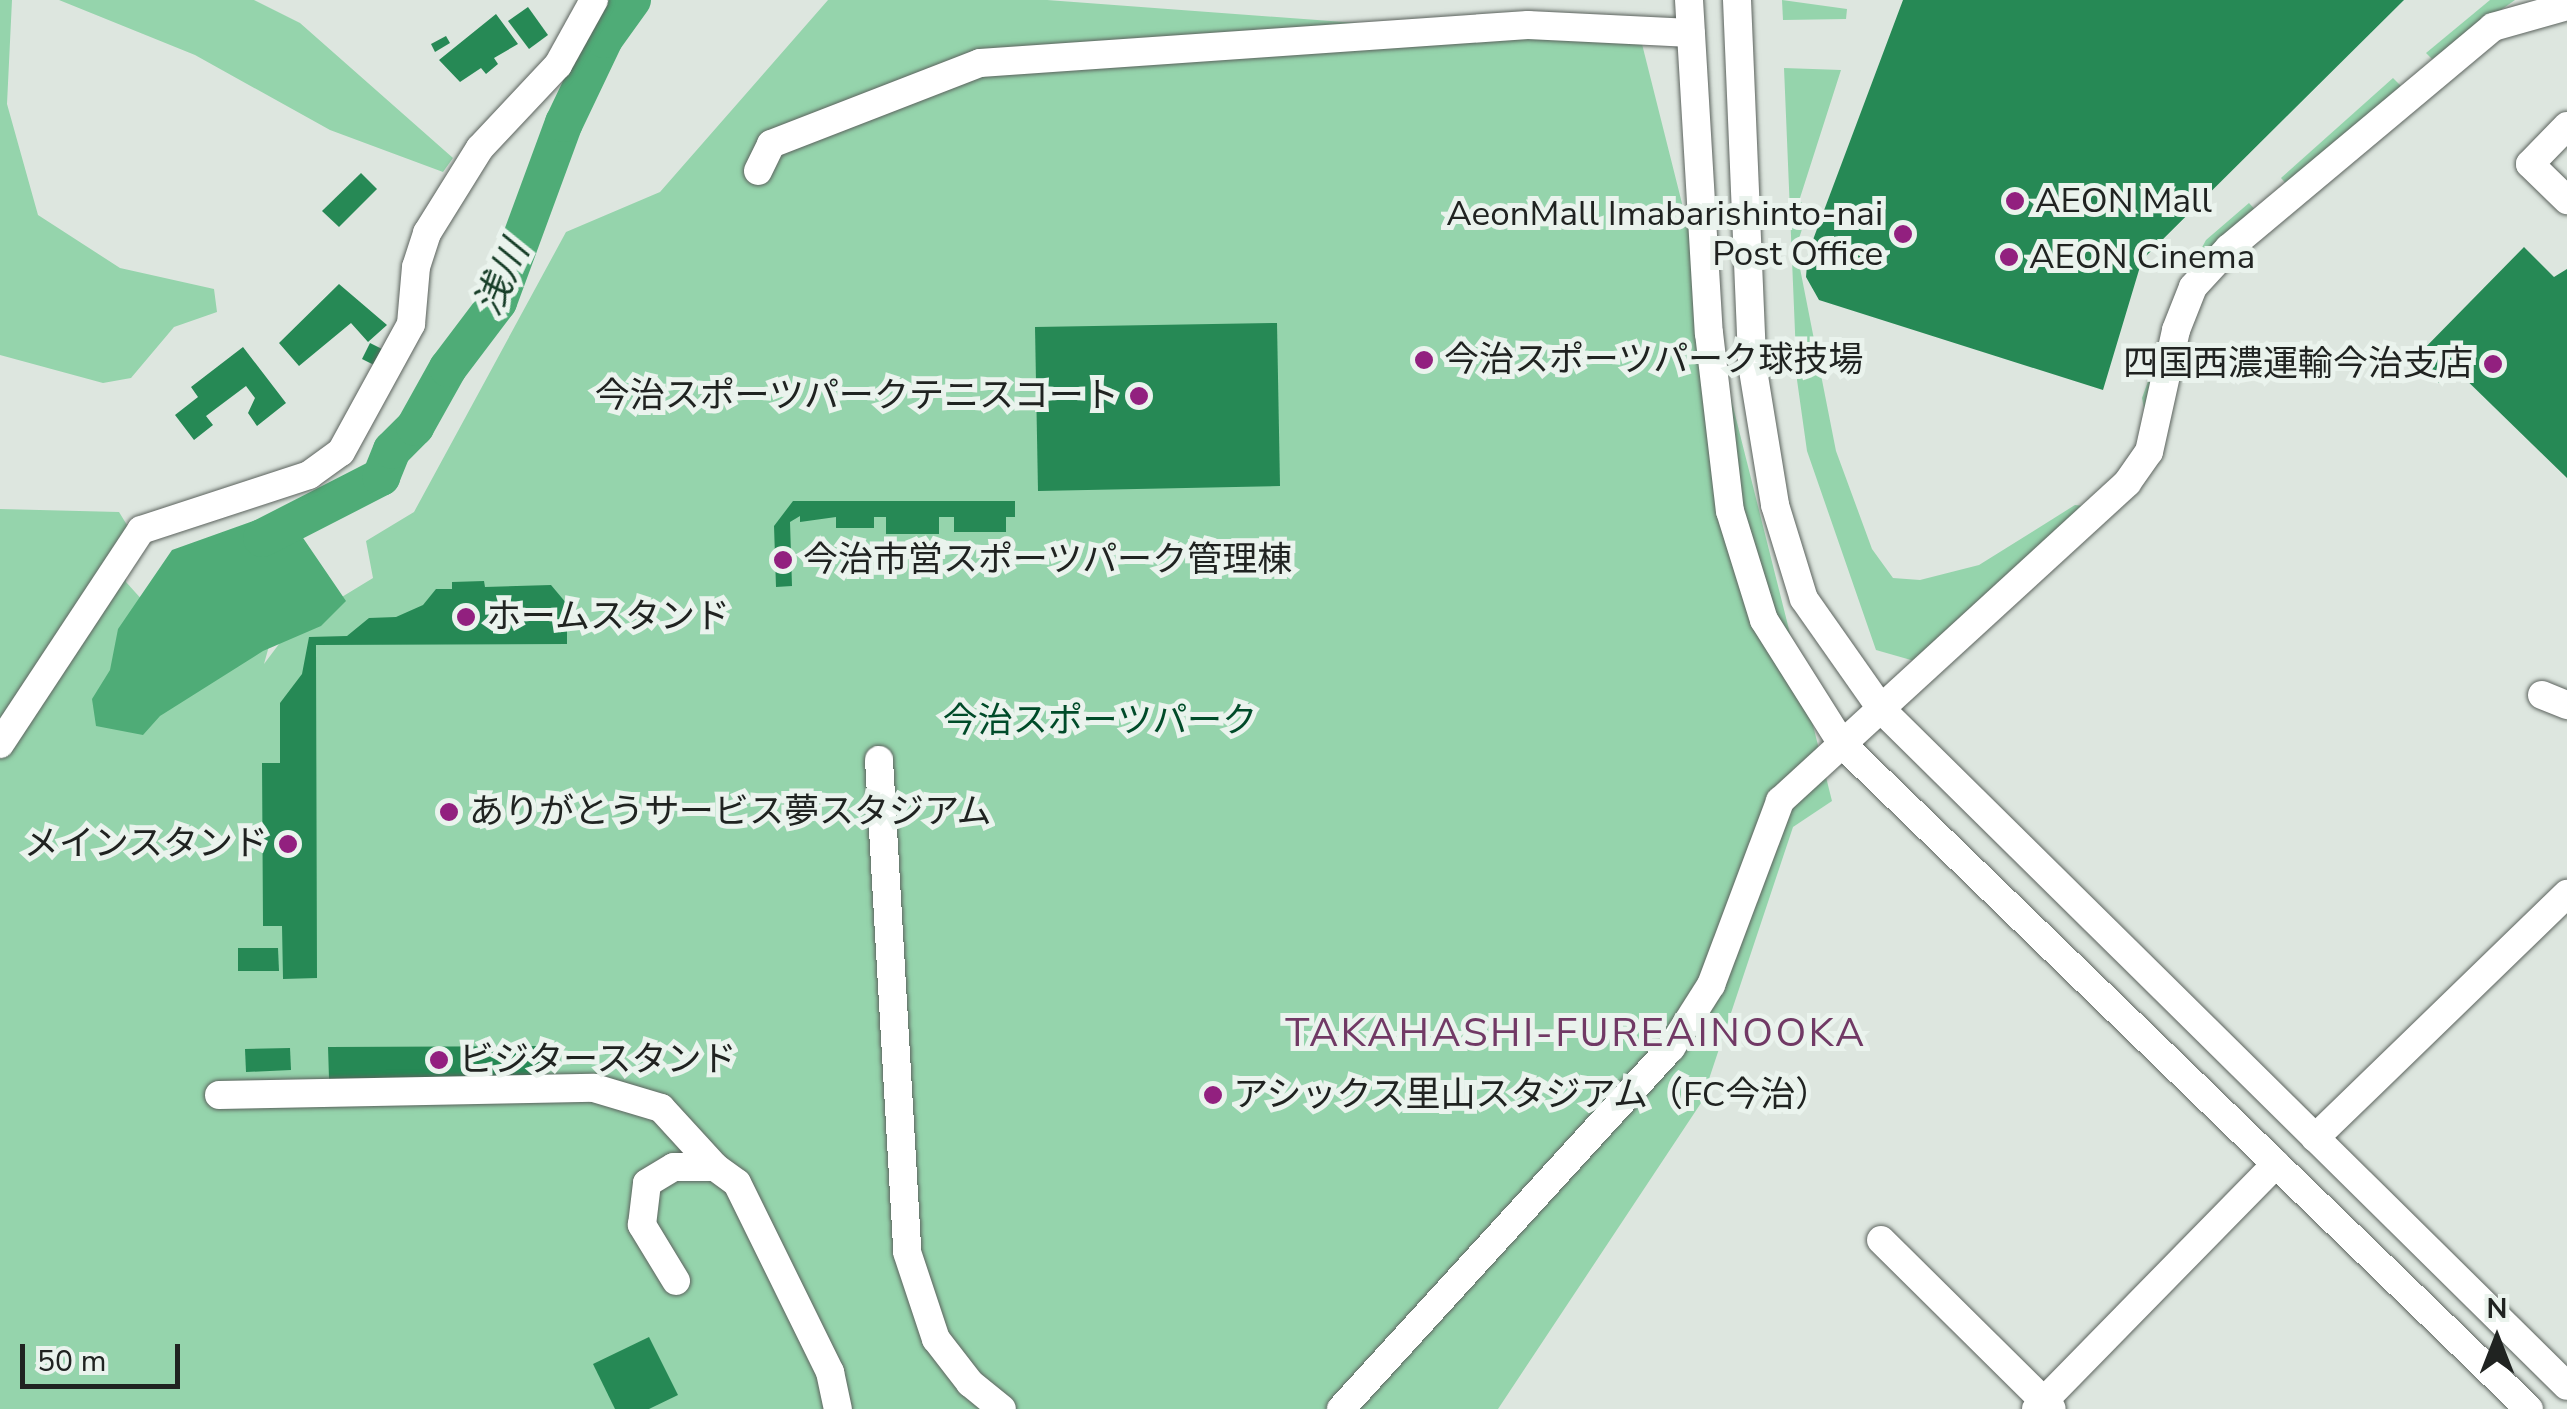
<!DOCTYPE html>
<meta charset="utf-8">
<style>
body{margin:0}
#map{position:relative;width:2567px;height:1409px;overflow:hidden;background:#dde6df;font-family:"Nunito Sans","Noto Sans JP",sans-serif}
div>[style]{position:absolute}
.green>*{inset:0;background:#95d4ac}
.water>*{inset:0;background:#4fac77}
.river>*{height:38px;margin:-19px;padding:0 19px;transform-origin:19px;border-radius:19px;background:#4fac77}
.building>*{inset:0;background:#268955}
.roads{filter:drop-shadow(0 0 2px #5c635e) drop-shadow(0 0 2px #5c635e)}
.minor>*{height:28px;margin:-14px;padding:0 14px;transform-origin:14px;border-radius:14px;background:#fff}
.dots>*{width:28px;height:28px;translate:-50% -50%;box-sizing:border-box;border:5px solid #eaf3ed;border-radius:50%}
span{translate:-50% -50%;white-space:nowrap;text-align:center;line-height:1.15;-webkit-text-stroke:10px #eaf3ed;paint-order:stroke}
.poi-label{font-size:35px;color:#202321}
.left{translate:0 -50%;text-align:left}
.right{translate:-100% -50%;text-align:right}
.park-label{font-size:35px;color:#004b29}
.water-label{font-size:38px;color:#173e28;font-style:italic}
.quarter-label{font-size:40px;color:#713965;letter-spacing:2.5px}
.north{position:absolute;left:2447px;top:1289px;width:100px;height:100px;-webkit-text-stroke:8px #eaf3ed;paint-order:stroke;rotate:0deg;font-size:28px;font-weight:700;line-height:40px;text-align:center;color:#202321}
.north::after{content:'';display:block;margin:auto;width:35px;height:45px;background:#202321;clip-path:polygon(50% 0,100% 100%,50% 72%,0 100%)}
.scale{position:absolute;left:20px;top:1344px;width:160px;height:45px;box-sizing:border-box;border:5px solid #202321;border-top:0;padding-left:12px;font-size:30px;line-height:35px;white-space:nowrap;color:#202321;-webkit-text-stroke:8px #eaf3ed;paint-order:stroke}
</style>
<div id="map">
<div class="green">
<div style="clip-path:polygon(0 0,12px 0,7px 104px,38px 215px,120px 268px,214px 289px,217px 312px,174px 327px,131px 378px,103px 383px,0 355px)"></div>
<div style="clip-path:polygon(59px 0,254px 0,300px 23px,453px 158px,443px 172px,330px 130px,195px 55px)"></div>
<div style="clip-path:polygon(828px 0,1047px 0,1642px 44px,1832px 801px,1793px 827px,1701px 1103px,1498px 1409px,0 1409px,0 509px,119px 512px,127px 525px,126px 582px,153px 612px,284px 592px,264px 664px,291px 628px,373px 578px,366px 541px,414px 512px,566px 232px,660px 192px)"></div>
<div style="clip-path:polygon(1782px 0,1847px 9px,1846px 19px,1783px 20px)"></div>
<div style="clip-path:polygon(2490px 0,2515px 0,2432px 59px,2426px 53px)"></div>
<div style="clip-path:polygon(1784px 68px,1841px 70px,1799px 201px,1809px 207px,1796px 248px,1836px 451px,1872px 549px,1893px 578px,1920px 580px,1979px 565px,2075px 505px,2093px 507px,1918px 662px,1876px 650px,1807px 451px,1797px 380px)"></div>
<div style="clip-path:polygon(2393px 78px,2402px 87px,2290px 188px,2281px 178px)"></div>
<div style="clip-path:polygon(2249px 203px,2258px 213px,2220px 247px,2146px 418px,2142px 398px,2186px 277px,2206px 240px)"></div>
</div>
<div class="water">
<div style="clip-path:polygon(284px 510px,346px 601px,321px 626px,263px 651px,160px 716px,143px 735px,96px 726px,92px 699px,110px 670px,118px 629px,172px 550px)"></div>
</div>
<div class="river">
<div style="left:262px;top:538px;width:134px;rotate:-27.1deg"></div>
<div style="left:381px;top:477px;width:29px;rotate:-68deg"></div>
<div style="left:392px;top:450px;width:33px;rotate:-45deg"></div>
<div style="left:415px;top:427px;width:68px;rotate:-60.8deg"></div>
<div style="left:448px;top:368px;width:83px;rotate:-52.9deg"></div>
<div style="left:498px;top:302px;width:191px;rotate:-69.8deg"></div>
<div style="left:564px;top:123px;width:93px;rotate:-64.5deg"></div>
<div style="left:604px;top:39px;width:48px;rotate:-54.3deg"></div>
</div>
<div class="building">
<div style="clip-path:polygon(1903px 0,2404px 0,2142px 260px,2103px 390px,1819px 300px,1806px 277px,1808px 253px)"></div>
<div style="clip-path:polygon(528px 7px,548px 35px,529px 49px,508px 21px)"></div>
<div style="clip-path:polygon(496px 14px,518px 44px,494px 58px,498px 64px,486px 74px,481px 68px,460px 82px,439px 60px)"></div>
<div style="clip-path:polygon(446px 36px,450px 43px,435px 52px,431px 44px)"></div>
<div style="clip-path:polygon(361px 173px,377px 189px,339px 227px,322px 211px)"></div>
<div style="clip-path:polygon(2524px 247px,2554px 277px,2567px 269px,2567px 478px,2454px 368px,2439px 383px,2414px 359px)"></div>
<div style="clip-path:polygon(339px 284px,387px 325px,368px 342px,351px 323px,299px 366px,279px 343px)"></div>
<div style="clip-path:polygon(1277px 323px,1280px 486px,1038px 491px,1035px 327px)"></div>
<div style="clip-path:polygon(370px 343px,386px 351px,378px 367px,362px 359px)"></div>
<div style="clip-path:polygon(243px 347px,286px 403px,257px 426px,248px 413px,255px 398px,246px 386px,206px 416px,213px 425px,194px 440px,175px 415px,198px 397px,191px 387px)"></div>
<div style="clip-path:polygon(793px 501px,1015px 501px,1015px 517px,1006px 517px,1006px 532px,954px 532px,954px 517px,939px 517px,939px 534px,886px 534px,886px 517px,874px 517px,874px 528px,836px 528px,836px 517px,800px 522px,800px 516px,790px 522px,792px 586px,776px 587px,774px 526px)"></div>
<div style="clip-path:polygon(484px 581px,485px 587px,551px 585px,567px 604px,567px 644px,316px 645px,317px 978px,283px 979px,282px 926px,263px 926px,262px 763px,280px 763px,280px 703px,302px 674px,309px 637px,347px 636px,369px 618px,396px 617px,423px 605px,436px 589px,452px 589px,452px 582px)"></div>
<div style="clip-path:polygon(238px 948px,278px 948px,279px 971px,238px 971px)"></div>
<div style="clip-path:polygon(542px 1046px,543px 1077px,329px 1079px,328px 1047px)"></div>
<div style="clip-path:polygon(290px 1048px,291px 1070px,246px 1072px,245px 1049px)"></div>
<div style="clip-path:polygon(649px 1337px,678px 1395px,649px 1409px,615px 1409px,593px 1364px)"></div>
</div>
<div class="roads">
<div class="minor">
<div style="left:1689px;top:0;width:334px;rotate:86.6deg"></div>
<div style="left:1709px;top:333px;width:179px;rotate:83.3deg"></div>
<div style="left:1730px;top:511px;width:114px;rotate:72.7deg"></div>
<div style="left:1764px;top:620px;width:146px;rotate:57.8deg"></div>
<div style="left:1842px;top:744px;width:956px;rotate:44.07deg"></div>
<div style="left:1737px;top:0;width:364px;rotate:87.6deg"></div>
<div style="left:1752px;top:364px;width:143px;rotate:80.7deg"></div>
<div style="left:1775px;top:505px;width:98px;rotate:72.9deg"></div>
<div style="left:1804px;top:599px;width:136px;rotate:54.9deg"></div>
<div style="left:1882px;top:710px;width:962px;rotate:44.62deg"></div>
<div style="left:2567px;top:126px;width:53px;rotate:134.2deg"></div>
<div style="left:2530px;top:164px;width:52px;rotate:44.2deg"></div>
<div style="left:758px;top:171px;width:30px;rotate:-64deg"></div>
<div style="left:771px;top:144px;width:224px;rotate:-21.2deg"></div>
<div style="left:980px;top:63px;width:549px;rotate:-3.97deg"></div>
<div style="left:1528px;top:25px;width:163px;rotate:2.8deg"></div>
<div style="left:2542px;top:695px;width:27px;rotate:22deg"></div>
<div style="left:0;top:744px;width:256px;rotate:-56.6deg"></div>
<div style="left:141px;top:530px;width:177px;rotate:-18.1deg"></div>
<div style="left:309px;top:475px;width:39px;rotate:-36deg"></div>
<div style="left:341px;top:452px;width:146px;rotate:-61.3deg"></div>
<div style="left:411px;top:324px;width:57px;rotate:-85deg"></div>
<div style="left:416px;top:267px;width:36px;rotate:-72deg"></div>
<div style="left:427px;top:233px;width:100px;rotate:-58.1deg"></div>
<div style="left:480px;top:148px;width:114px;rotate:-46.8deg"></div>
<div style="left:558px;top:65px;width:74px;rotate:-61deg"></div>
<div style="left:879px;top:760px;width:493px;rotate:86.7deg"></div>
<div style="left:907px;top:1252px;width:92px;rotate:71.6deg"></div>
<div style="left:936px;top:1339px;width:56px;rotate:52.3deg"></div>
<div style="left:970px;top:1383px;width:41px;rotate:39.1deg"></div>
<div style="left:219px;top:1095px;width:375px;rotate:-1.1deg"></div>
<div style="left:594px;top:1088px;width:70px;rotate:16.6deg"></div>
<div style="left:661px;top:1108px;width:80px;rotate:47.5deg"></div>
<div style="left:2315px;top:1138px;width:351px;rotate:-44.1deg"></div>
<div style="left:1881px;top:1240px;width:240px;rotate:44.7deg"></div>
<div style="left:676px;top:1281px;width:66px;rotate:-121.3deg"></div>
<div style="left:642px;top:1225px;width:42px;rotate:-83.2deg"></div>
<div style="left:647px;top:1183px;width:31px;rotate:-31deg"></div>
<div style="left:674px;top:1167px;width:41px"></div>
<div style="left:715px;top:1167px;width:27px;rotate:36deg"></div>
<div style="left:737px;top:1183px;width:211px;rotate:63.8deg"></div>
<div style="left:830px;top:1372px;width:38px;rotate:78deg"></div>
<div style="left:1341px;top:1409px;width:489px;rotate:-47.6deg"></div>
<div style="left:1671px;top:1048px;width:75px;rotate:-57.6deg"></div>
<div style="left:1711px;top:985px;width:197px;rotate:-69.4deg"></div>
<div style="left:1780px;top:801px;width:471px;rotate:-42.5deg"></div>
<div style="left:2127px;top:483px;width:38px;rotate:-55deg"></div>
<div style="left:2149px;top:452px;width:125px;rotate:-77.5deg"></div>
<div style="left:2176px;top:330px;width:46px;rotate:-68.4deg"></div>
<div style="left:2193px;top:287px;width:53px;rotate:-47.3deg"></div>
<div style="left:2229px;top:248px;width:344px;rotate:-39.9deg"></div>
<div style="left:2493px;top:27px;width:77px;rotate:-15.8deg"></div>
<div style="left:2036px;top:1409px;width:343px;rotate:-45.6deg"></div>
</div>
</div>
<div class="dots">
<div style="left:2015px;top:201px;background:#92207f"></div>
<div style="left:1903px;top:234px;background:#92207f"></div>
<div style="left:2009px;top:257px;background:#92207f"></div>
<div style="left:1424px;top:360px;background:#92207f"></div>
<div style="left:2493px;top:364px;background:#92207f"></div>
<div style="left:1139px;top:396px;background:#92207f"></div>
<div style="left:783px;top:560px;background:#92207f"></div>
<div style="left:466px;top:617px;background:#92207f"></div>
<div style="left:449px;top:812px;background:#92207f"></div>
<div style="left:288px;top:844px;background:#92207f"></div>
<div style="left:439px;top:1060px;background:#92207f"></div>
<div style="left:1213px;top:1095px;background:#92207f"></div>
</div>
<div class="poi-label">
<span class="left" style="left:2035px;top:201px">AEON Mall</span>
<span class="right" style="left:1883px;top:234px">AeonMall Imabarishinto-nai<br>Post Office</span>
<span class="left" style="left:2029px;top:257px">AEON Cinema</span>
<span class="left" style="left:1444px;top:360px">今治スポーツパーク球技場</span>
<span class="right" style="left:2473px;top:364px">四国西濃運輸今治支店</span>
<span class="right" style="left:1119px;top:396px">今治スポーツパークテニスコート</span>
<span class="left" style="left:803px;top:560px">今治市営スポーツパーク管理棟</span>
<span class="left" style="left:486px;top:617px">ホームスタンド</span>
<span class="left" style="left:469px;top:812px">ありがとうサービス夢スタジアム</span>
<span class="right" style="left:268px;top:844px">メインスタンド</span>
<span class="left" style="left:459px;top:1060px">ビジタースタンド</span>
<span class="left" style="left:1233px;top:1095px">アシックス里山スタジアム（FC今治）</span>
</div>
<div class="park-label">
<span style="left:1100px;top:721px">今治スポーツパーク</span>
</div>
<div class="water-label">
<span style="left:502px;top:278px;rotate:-65deg">浅川</span>
</div>
<div class="quarter-label">
<span style="left:1576px;top:1033px">TAKAHASHI-FUREAINOOKA</span>
</div>
<div class="north">N</div>
<div class="scale">50 m</div>
</div>
